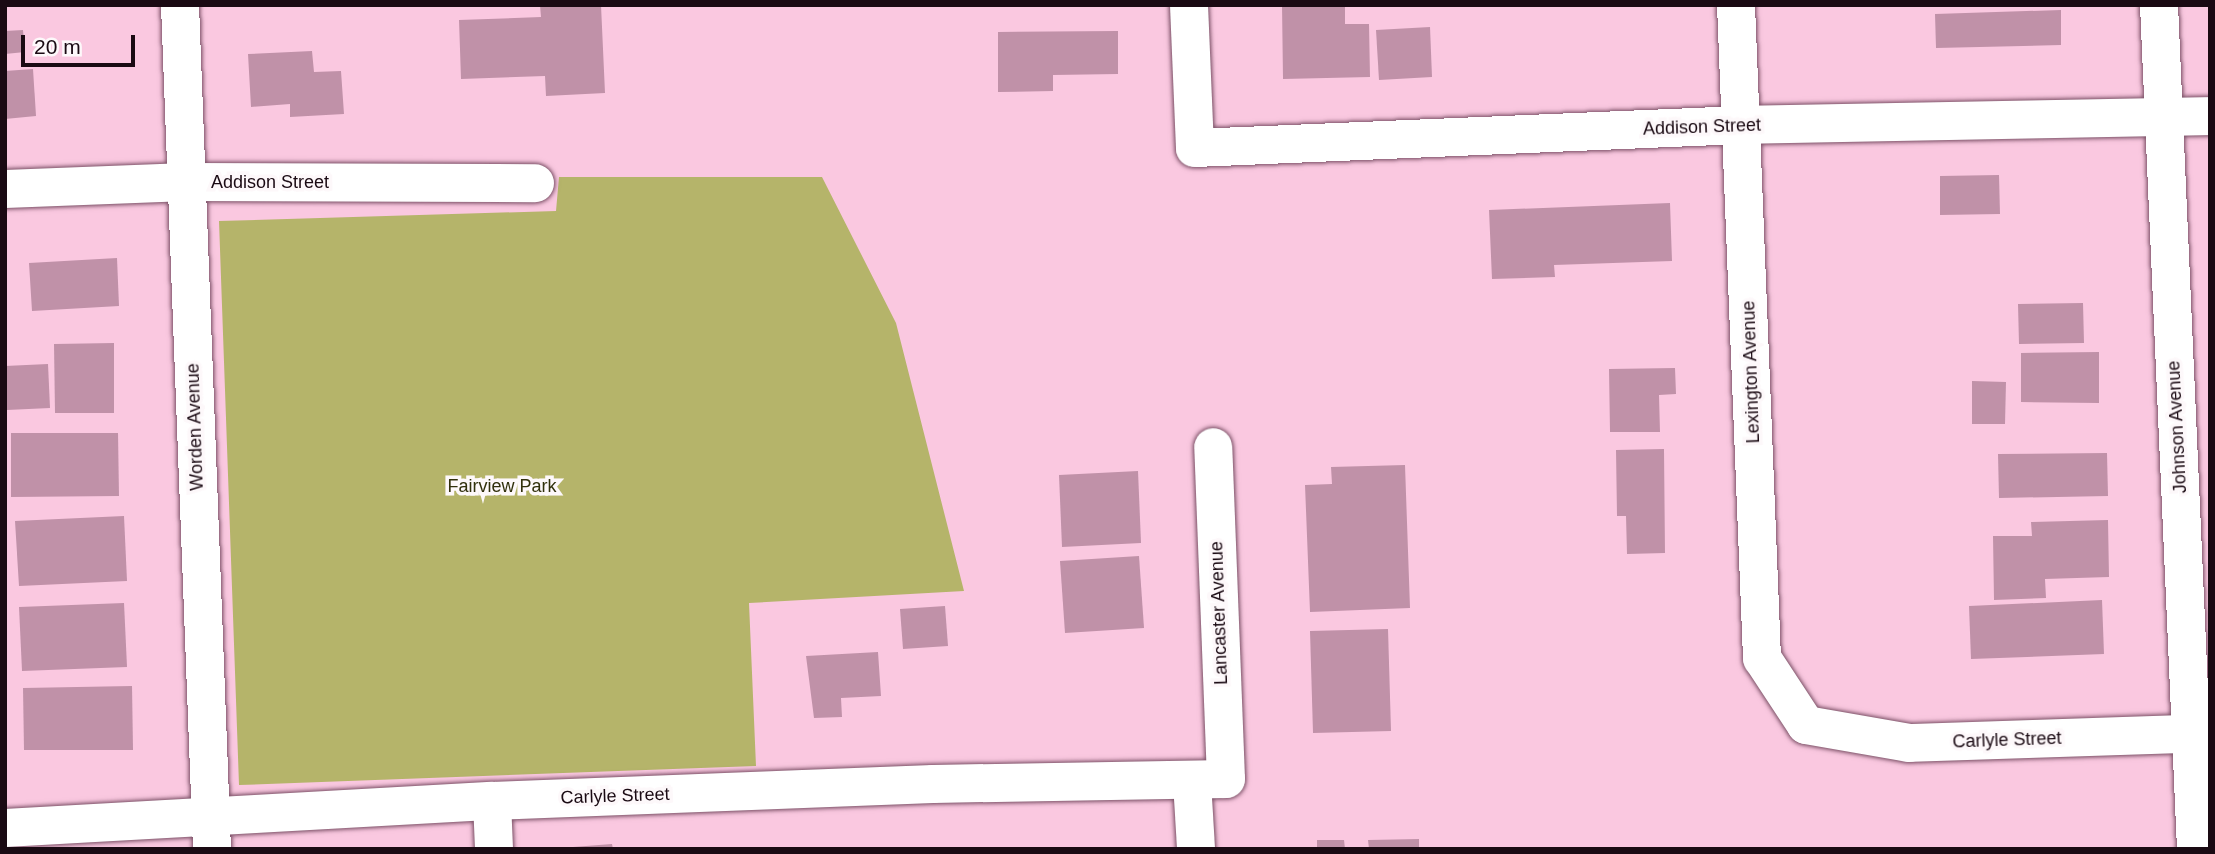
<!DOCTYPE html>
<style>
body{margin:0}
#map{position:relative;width:2215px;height:854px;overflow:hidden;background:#fac8e0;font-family:Helvetica,sans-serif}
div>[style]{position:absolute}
.green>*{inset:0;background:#b5b46a}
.building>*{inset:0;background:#c091a8}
.roads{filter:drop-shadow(0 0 2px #7c5167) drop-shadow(0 0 2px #7c5167)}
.street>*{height:38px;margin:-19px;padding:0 19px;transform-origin:19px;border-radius:19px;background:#fff}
span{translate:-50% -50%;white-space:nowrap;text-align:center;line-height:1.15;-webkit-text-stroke:7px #fdf8fa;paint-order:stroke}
.street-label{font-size:18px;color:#1a0a13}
.park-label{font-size:18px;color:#31300c}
.frame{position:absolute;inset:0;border:7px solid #1a0a13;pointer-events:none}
.scale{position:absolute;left:21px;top:35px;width:114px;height:32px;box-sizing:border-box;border:4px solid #1a0a13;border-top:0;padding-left:9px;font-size:21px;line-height:24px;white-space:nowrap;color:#1a0a13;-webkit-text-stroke:5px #fdf8fa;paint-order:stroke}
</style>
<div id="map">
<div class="green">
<div style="clip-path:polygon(559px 177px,822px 177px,896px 323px,964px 591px,749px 603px,756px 766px,239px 785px,219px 221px,556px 211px)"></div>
</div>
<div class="building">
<div style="clip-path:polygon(540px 5px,601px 5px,605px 93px,546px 96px,545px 76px,461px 79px,459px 20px,541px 17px)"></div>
<div style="clip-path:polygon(1282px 5px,1345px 7px,1345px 24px,1369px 24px,1370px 77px,1283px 79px)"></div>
<div style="clip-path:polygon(2061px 10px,2061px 45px,1936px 48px,1935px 14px)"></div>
<div style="clip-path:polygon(1430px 27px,1432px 77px,1379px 80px,1376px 30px)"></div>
<div style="clip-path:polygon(23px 30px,25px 52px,5px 54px,5px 31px)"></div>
<div style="clip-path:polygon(1118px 31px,1118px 74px,1053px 75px,1053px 91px,998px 92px,998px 32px)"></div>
<div style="clip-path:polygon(312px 51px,314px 72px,341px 71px,344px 114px,290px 117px,290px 104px,251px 107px,248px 54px)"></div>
<div style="clip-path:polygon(33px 69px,36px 116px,5px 119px,5px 71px)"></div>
<div style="clip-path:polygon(1999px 175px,2000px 214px,1940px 215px,1940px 176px)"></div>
<div style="clip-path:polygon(1670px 203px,1672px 261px,1554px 265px,1555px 277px,1492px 279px,1489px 210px)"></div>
<div style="clip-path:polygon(117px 258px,119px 306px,32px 311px,29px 263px)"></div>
<div style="clip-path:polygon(2083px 303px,2084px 343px,2019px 344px,2018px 304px)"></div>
<div style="clip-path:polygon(114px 343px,114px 413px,55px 413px,54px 344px)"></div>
<div style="clip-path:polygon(2099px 352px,2099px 403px,2021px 402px,2021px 353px)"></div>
<div style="clip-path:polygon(48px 364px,50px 408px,7px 410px,5px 366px)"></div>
<div style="clip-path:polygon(1675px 368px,1676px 394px,1659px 395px,1660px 432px,1610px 432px,1609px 369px)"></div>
<div style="clip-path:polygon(1972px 381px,2006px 382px,2005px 424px,1972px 424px)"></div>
<div style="clip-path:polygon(11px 433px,118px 433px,119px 496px,11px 497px)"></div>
<div style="clip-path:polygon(1664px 449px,1665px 553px,1627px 554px,1626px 516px,1617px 516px,1616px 450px)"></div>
<div style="clip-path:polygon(2107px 453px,2108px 496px,1999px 498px,1998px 454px)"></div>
<div style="clip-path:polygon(1405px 465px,1410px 608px,1310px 612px,1305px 485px,1332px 484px,1331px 467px)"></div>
<div style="clip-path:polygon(1138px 471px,1141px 543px,1062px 547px,1059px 475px)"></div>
<div style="clip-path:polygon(124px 516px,127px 581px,19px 586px,15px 521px)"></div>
<div style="clip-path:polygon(2108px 520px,2109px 577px,2045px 579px,2046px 598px,1994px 600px,1993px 536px,2032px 536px,2031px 522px)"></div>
<div style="clip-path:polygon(1139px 556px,1144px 628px,1065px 633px,1060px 561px)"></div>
<div style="clip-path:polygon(2102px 600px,2104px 654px,1971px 659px,1969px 606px)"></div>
<div style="clip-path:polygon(124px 603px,127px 667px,22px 671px,19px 607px)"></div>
<div style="clip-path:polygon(945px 606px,948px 646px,903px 649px,900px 609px)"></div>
<div style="clip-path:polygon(1388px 629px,1391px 731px,1313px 733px,1310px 631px)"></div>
<div style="clip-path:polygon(878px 652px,881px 696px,841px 698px,842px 717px,814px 718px,806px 656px)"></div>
<div style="clip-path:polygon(132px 686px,133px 750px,24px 750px,23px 688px)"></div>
<div style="clip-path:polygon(1419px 839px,1419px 849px,1369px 849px,1368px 840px)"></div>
<div style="clip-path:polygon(1317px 840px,1344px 840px,1345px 849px,1317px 849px)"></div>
<div style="clip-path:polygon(612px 844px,613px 849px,573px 849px,573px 847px)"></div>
</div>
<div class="roads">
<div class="street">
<div style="left:180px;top:5px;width:845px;rotate:87.83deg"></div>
<div style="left:1189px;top:5px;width:143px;rotate:87.6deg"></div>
<div style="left:1195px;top:148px;width:547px;rotate:-2.41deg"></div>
<div style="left:1742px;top:125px;width:468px;rotate:-1.1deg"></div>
<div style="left:1736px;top:5px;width:654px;rotate:87.72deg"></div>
<div style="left:1762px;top:658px;width:80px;rotate:56.7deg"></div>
<div style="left:1806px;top:725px;width:105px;rotate:9.9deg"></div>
<div style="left:1909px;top:743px;width:301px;rotate:-1.9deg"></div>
<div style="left:2159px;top:5px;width:845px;rotate:87.49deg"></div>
<div style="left:5px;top:189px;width:182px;rotate:-2.2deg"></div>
<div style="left:187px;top:182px;width:348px;rotate:0.2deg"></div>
<div style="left:1192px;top:781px;width:68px;rotate:86.6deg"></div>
<div style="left:492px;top:801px;width:48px;rotate:87.6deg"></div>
<div style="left:5px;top:828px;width:488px;rotate:-3.2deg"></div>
<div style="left:492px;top:801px;width:441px;rotate:-2.2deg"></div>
<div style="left:933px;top:784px;width:293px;rotate:-1deg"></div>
<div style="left:1226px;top:779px;width:332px;rotate:-92.2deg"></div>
</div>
</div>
<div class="street-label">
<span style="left:1702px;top:127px;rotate:-2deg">Addison Street</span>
<span style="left:270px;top:182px">Addison Street</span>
<span style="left:1751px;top:372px;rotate:-92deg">Lexington Avenue</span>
<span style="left:195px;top:427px;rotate:-92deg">Worden Avenue</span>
<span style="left:2177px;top:427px;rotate:-93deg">Johnson Avenue</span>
<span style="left:1219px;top:613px;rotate:-92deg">Lancaster Avenue</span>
<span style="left:2007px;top:740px;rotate:-2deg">Carlyle Street</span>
<span style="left:615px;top:796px;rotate:-2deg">Carlyle Street</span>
</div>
<div class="park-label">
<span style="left:502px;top:486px">Fairview Park</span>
</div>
<div class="frame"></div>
<div class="scale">20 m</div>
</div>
